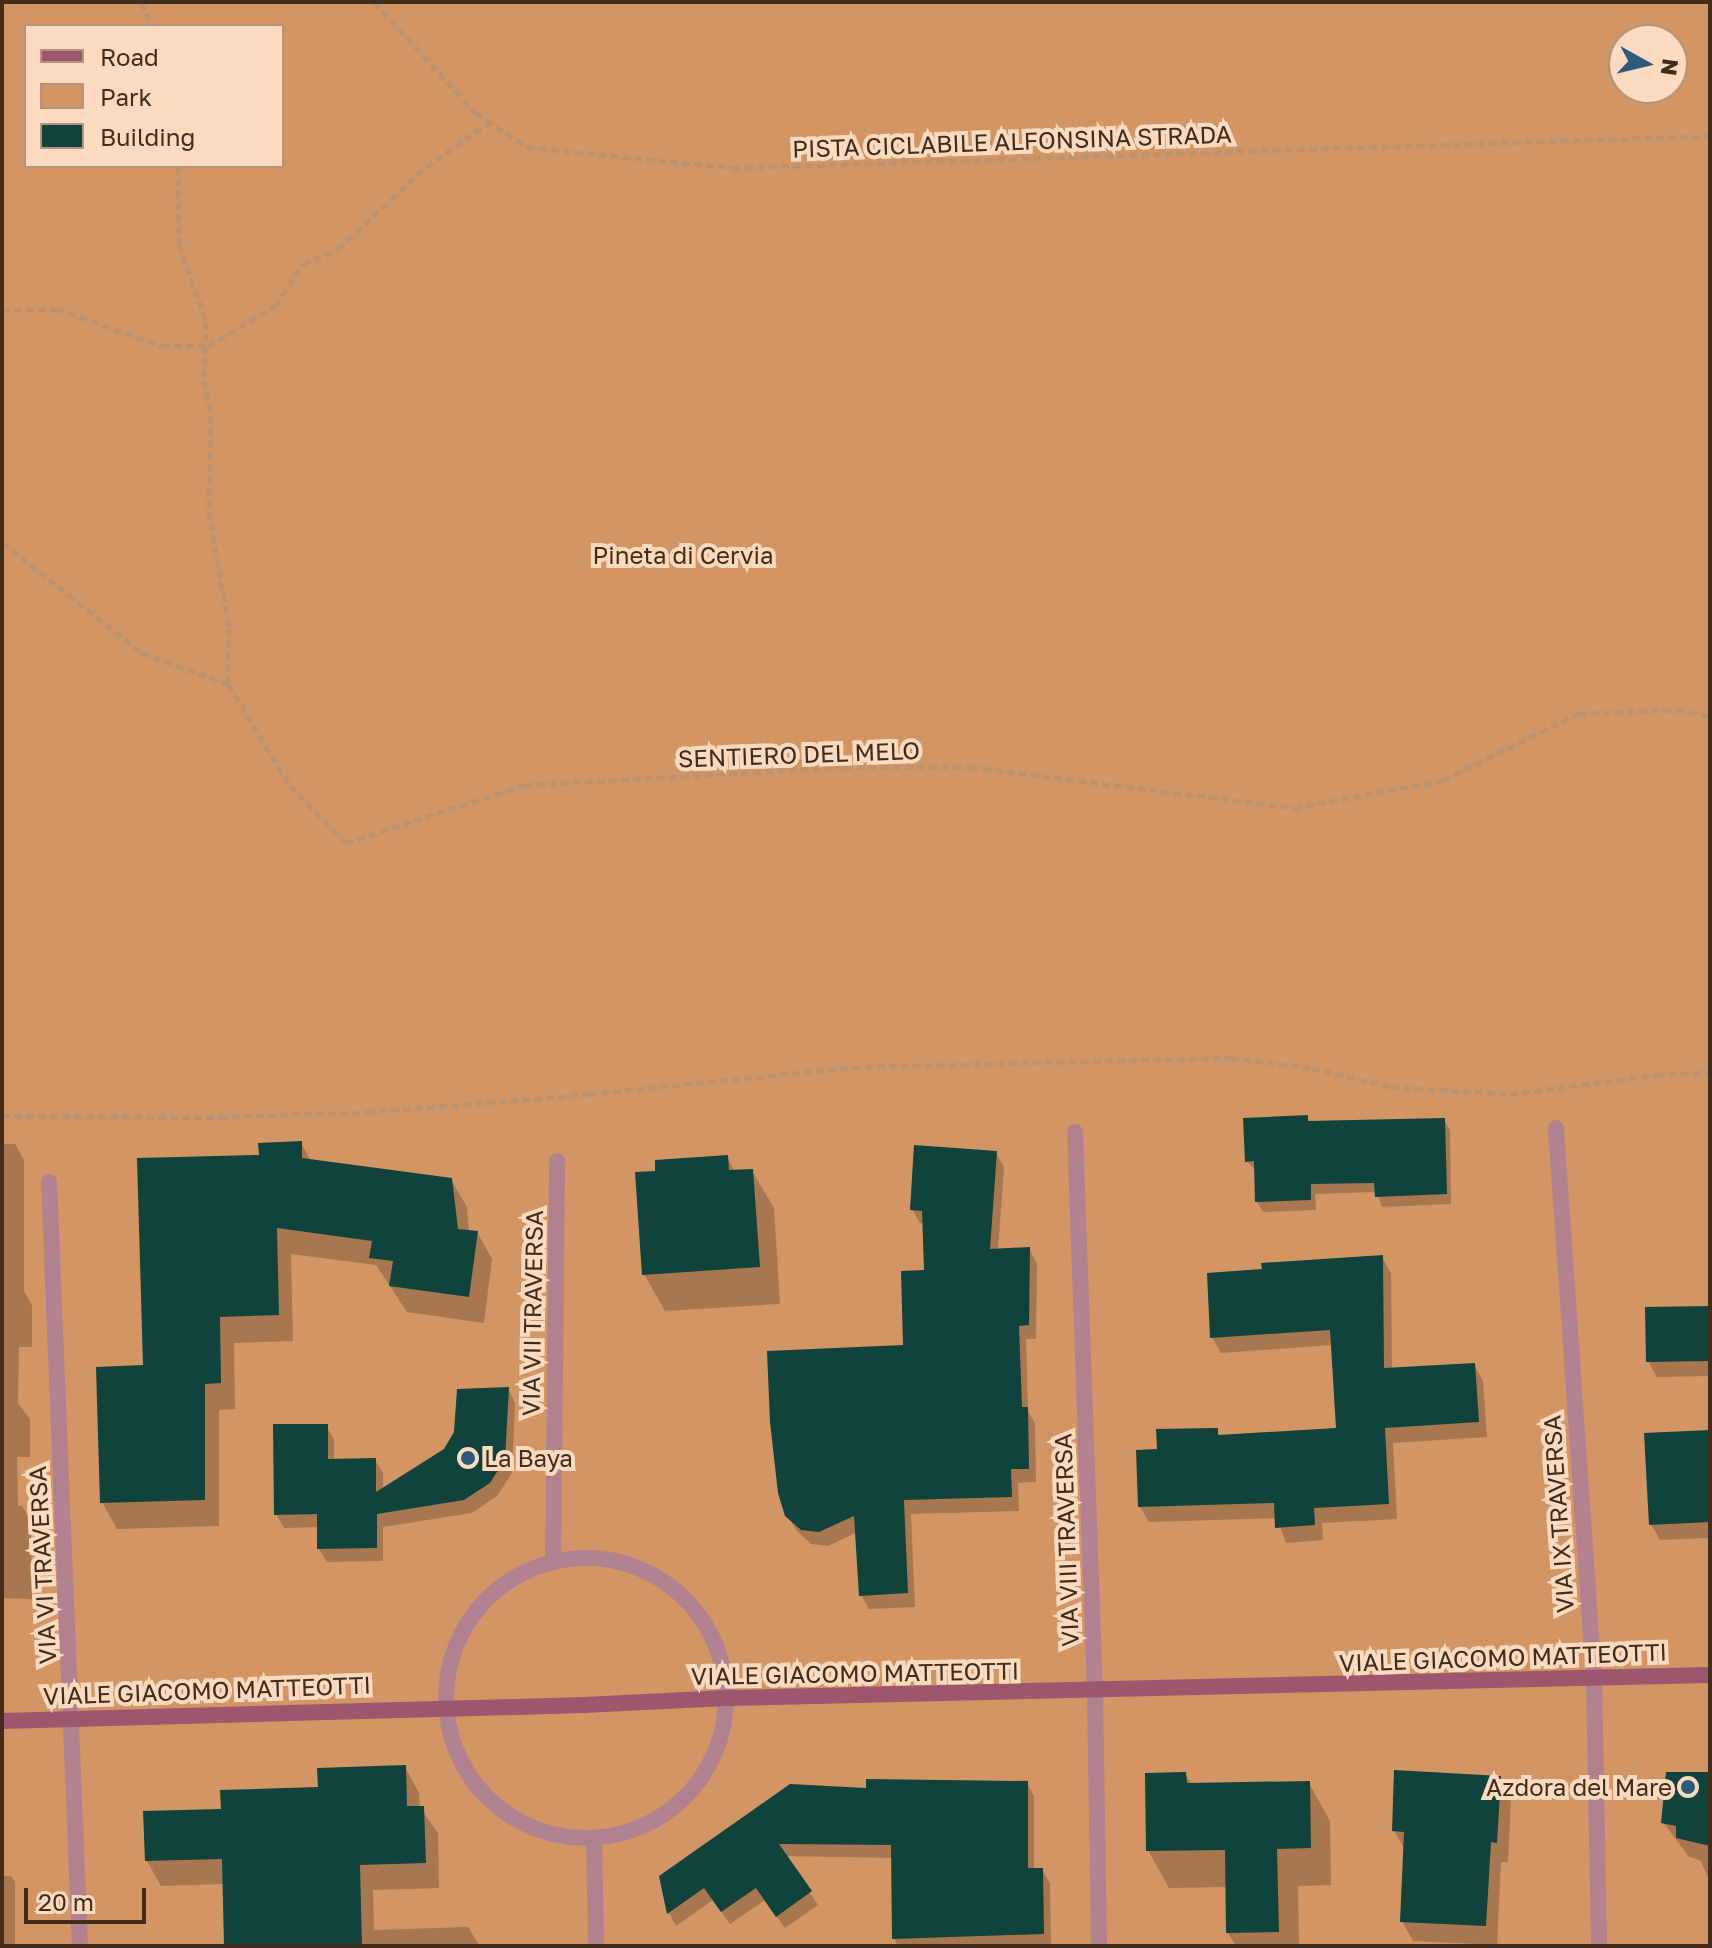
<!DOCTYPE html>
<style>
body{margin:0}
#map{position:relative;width:1712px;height:1948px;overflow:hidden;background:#ffc89e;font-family:"Golos Text",sans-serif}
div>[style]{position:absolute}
.green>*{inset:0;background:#d29563}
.shadow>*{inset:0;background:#0003}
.building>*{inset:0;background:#10433b}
.path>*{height:5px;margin-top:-2.5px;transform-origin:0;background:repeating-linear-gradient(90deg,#bd9270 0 8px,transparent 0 12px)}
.street>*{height:16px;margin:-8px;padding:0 8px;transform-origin:8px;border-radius:8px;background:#b1818f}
.street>.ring{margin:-8px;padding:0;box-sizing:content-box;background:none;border:16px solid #b1818f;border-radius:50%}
.secondary>*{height:16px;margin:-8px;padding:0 8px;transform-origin:8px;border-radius:8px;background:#9c576e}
.dots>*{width:22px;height:22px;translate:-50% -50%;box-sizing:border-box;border:4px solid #fcdbc1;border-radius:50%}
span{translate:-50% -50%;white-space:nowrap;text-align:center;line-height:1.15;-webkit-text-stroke:8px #fcdbc1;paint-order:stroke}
.street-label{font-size:24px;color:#422d1c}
.park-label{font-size:24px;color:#4d2a0a}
.poi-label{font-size:24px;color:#422d1c}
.left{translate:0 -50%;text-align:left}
.right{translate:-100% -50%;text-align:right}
.frame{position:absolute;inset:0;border:4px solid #422d1c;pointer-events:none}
.legend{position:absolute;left:24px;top:24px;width:260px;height:144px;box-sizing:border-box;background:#fcdbc1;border:2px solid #b2957f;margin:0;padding:10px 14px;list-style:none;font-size:24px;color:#422d1c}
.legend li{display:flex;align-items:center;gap:16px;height:40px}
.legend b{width:40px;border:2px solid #b2957f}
.north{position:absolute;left:1608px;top:24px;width:80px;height:80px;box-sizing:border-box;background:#fcdbc1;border:2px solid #b2957f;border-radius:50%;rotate:98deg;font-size:22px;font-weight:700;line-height:32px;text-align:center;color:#422d1c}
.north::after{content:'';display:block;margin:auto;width:28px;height:36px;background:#2d5c7b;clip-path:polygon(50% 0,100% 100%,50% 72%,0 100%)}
.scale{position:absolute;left:24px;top:1888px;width:122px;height:36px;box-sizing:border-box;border:4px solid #422d1c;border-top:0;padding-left:10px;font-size:24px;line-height:28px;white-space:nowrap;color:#422d1c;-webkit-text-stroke:6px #fcdbc1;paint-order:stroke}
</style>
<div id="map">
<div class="green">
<div style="clip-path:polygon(evenodd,2px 2px,1710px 2px,1710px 1946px,2px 1946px,2px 2px,26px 26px,282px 26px,282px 166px,26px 166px,26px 26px,2px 2px,1624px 40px,1672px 40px,1672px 88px,1624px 88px,1624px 40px)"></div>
</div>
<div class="shadow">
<div style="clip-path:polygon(1307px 1117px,1310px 1123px,1444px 1120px,1450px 1130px,1451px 1204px,1382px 1207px,1377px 1192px,1315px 1194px,1316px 1210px,1263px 1212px,1257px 1202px,1256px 1171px,1247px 1161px)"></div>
<div style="clip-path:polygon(301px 1143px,311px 1161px,451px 1180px,467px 1207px,469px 1232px,477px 1232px,492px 1259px,484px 1323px,407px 1312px,376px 1265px,291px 1254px,293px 1341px,234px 1343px,235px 1409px,219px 1410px,219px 1526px,117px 1529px,102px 1502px,145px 1367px,261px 1157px)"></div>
<div style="clip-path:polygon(2px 1144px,15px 1144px,24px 1160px,24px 1291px,32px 1305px,32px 1347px,19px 1347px,18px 1403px,30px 1419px,30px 1457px,17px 1457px,18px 1506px,22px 1506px,31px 1521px,32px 1599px,2px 1598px)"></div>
<div style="clip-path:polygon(996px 1153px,1004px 1167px,998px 1250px,1029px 1249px,1037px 1263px,1036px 1339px,1026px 1339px,1028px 1412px,1035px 1423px,1036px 1482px,1018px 1483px,1019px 1511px,911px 1514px,915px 1607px,869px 1609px,861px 1595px,857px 1532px,828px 1546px,811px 1544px,796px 1530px,787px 1515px,905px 1347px,926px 1272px,925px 1224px,920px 1223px,912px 1209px)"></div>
<div style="clip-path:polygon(727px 1157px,735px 1172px,752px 1171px,774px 1208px,780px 1304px,665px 1311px,644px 1274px)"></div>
<div style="clip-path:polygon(1382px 1257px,1391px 1273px,1392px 1370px,1474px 1365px,1483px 1381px,1487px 1437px,1393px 1443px,1397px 1519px,1322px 1523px,1323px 1540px,1286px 1543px,1277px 1518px,1149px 1522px,1140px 1507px,1159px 1450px,1216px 1430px,1221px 1437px,1338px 1430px,1333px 1345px,1221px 1353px,1212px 1337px)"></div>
<div style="clip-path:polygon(1710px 1308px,1710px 1376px,1657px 1377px,1648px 1361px)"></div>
<div style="clip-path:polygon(508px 1389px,515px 1403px,512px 1473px,497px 1496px,472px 1513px,383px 1527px,383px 1561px,327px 1562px,319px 1549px,319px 1527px,284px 1528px,276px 1514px,326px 1426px,334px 1439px,334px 1461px,375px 1460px,383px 1473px,383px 1491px,445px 1450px)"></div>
<div style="clip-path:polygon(1710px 1432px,1710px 1538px,1660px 1540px,1651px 1524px)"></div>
<div style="clip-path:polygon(405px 1767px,419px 1793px,420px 1808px,438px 1833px,439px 1888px,373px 1890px,374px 1930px,468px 1927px,480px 1946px,226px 1946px,225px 1884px,161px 1886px,147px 1861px,223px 1811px)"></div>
<div style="clip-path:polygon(1710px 1773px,1710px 1881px,1700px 1860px,1689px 1857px,1663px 1822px)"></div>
<div style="clip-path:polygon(1185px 1774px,1192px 1785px,1309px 1783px,1330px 1821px,1331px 1885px,1298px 1886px,1299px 1946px,1236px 1946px,1228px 1933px,1228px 1887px,1169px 1888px,1148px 1850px)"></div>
<div style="clip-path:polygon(1500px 1777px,1511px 1798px,1508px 1862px,1501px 1862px,1497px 1945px,1413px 1941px,1402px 1921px,1405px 1850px,1394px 1831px)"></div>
<div style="clip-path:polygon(1027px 1783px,1034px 1796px,1034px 1870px,1042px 1870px,1050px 1883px,1051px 1946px,898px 1946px,894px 1938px,893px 1858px,785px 1856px,818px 1905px,785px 1928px,765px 1900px,730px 1924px,713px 1900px,676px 1926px,669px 1913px,661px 1877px,868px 1790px)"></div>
<div style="clip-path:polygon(2px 1876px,11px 1876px,15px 1882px,15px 1946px,2px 1946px)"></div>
</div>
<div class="building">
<div style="clip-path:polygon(1308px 1115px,1308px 1121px,1445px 1118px,1447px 1194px,1375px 1197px,1374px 1183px,1311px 1184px,1311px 1200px,1255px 1202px,1254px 1161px,1245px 1162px,1243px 1118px)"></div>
<div style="clip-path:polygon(302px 1141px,302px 1158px,452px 1178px,458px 1229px,478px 1231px,469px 1297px,389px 1286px,393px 1261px,369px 1258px,372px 1241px,277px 1228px,279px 1315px,220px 1317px,221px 1383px,205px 1384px,205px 1500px,100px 1503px,96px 1367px,143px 1365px,137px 1158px,259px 1155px,258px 1143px)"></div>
<div style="clip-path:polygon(914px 1145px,997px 1151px,990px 1249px,1030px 1247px,1029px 1325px,1019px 1326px,1022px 1407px,1028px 1407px,1029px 1469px,1011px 1469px,1012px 1497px,904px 1500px,908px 1593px,859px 1596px,854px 1516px,819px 1532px,801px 1530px,785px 1516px,778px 1493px,770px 1422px,767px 1351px,903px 1345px,901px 1271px,924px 1270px,922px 1211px,910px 1210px)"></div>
<div style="clip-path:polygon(728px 1155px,729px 1170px,753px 1169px,760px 1267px,642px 1275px,635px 1172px,655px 1171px,655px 1160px)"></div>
<div style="clip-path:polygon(1383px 1255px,1384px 1368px,1475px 1363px,1479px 1422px,1385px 1428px,1389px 1504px,1314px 1508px,1315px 1525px,1275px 1528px,1274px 1503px,1138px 1507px,1136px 1450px,1157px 1449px,1156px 1429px,1218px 1428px,1218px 1435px,1336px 1428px,1330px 1330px,1210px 1338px,1207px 1273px,1262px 1269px,1261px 1263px)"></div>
<div style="clip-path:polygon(1710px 1306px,1710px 1361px,1646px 1362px,1645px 1307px)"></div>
<div style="clip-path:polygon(509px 1387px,505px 1459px,490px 1483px,464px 1500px,377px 1514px,377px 1548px,317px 1549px,317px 1514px,274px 1515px,273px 1424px,328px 1424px,328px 1459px,376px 1458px,376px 1492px,444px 1449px,454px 1432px,457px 1389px)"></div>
<div style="clip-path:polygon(1710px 1430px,1710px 1522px,1649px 1525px,1644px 1433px)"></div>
<div style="clip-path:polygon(406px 1765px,407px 1806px,424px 1806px,426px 1863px,360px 1865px,362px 1946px,224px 1946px,222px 1859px,145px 1861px,143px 1811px,221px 1809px,220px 1790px,318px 1787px,317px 1768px)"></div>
<div style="clip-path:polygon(1394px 1770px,1501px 1776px,1497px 1843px,1491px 1842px,1486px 1926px,1400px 1922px,1404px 1832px,1392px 1831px)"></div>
<div style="clip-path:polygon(1186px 1772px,1187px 1783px,1310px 1781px,1311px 1848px,1277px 1849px,1279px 1932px,1226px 1933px,1225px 1850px,1146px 1851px,1145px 1773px)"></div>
<div style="clip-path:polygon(1666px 1772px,1710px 1772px,1710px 1846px,1676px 1838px,1676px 1826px,1661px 1823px)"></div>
<div style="clip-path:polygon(866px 1779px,1028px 1781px,1028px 1868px,1043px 1868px,1044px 1934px,892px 1939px,891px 1845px,779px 1844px,812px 1891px,776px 1917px,756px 1888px,721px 1912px,704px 1888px,667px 1914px,659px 1876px,790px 1784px,866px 1788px)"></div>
</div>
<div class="path">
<div style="left:141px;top:2px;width:26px;rotate:65deg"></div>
<div style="left:374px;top:2px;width:151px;rotate:47.4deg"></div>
<div style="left:476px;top:113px;width:61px;rotate:33.7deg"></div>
<div style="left:527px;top:147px;width:207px;rotate:5.8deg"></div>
<div style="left:733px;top:168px;width:978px;rotate:-1.88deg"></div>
<div style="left:178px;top:166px;width:78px;rotate:89.3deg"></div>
<div style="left:179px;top:244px;width:82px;rotate:70.7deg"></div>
<div style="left:206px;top:321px;width:59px;rotate:91.9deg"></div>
<div style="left:204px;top:380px;width:37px;rotate:79deg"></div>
<div style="left:211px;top:416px;width:95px;rotate:91.2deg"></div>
<div style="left:209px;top:511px;width:119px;rotate:80.3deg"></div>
<div style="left:229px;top:628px;width:56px;rotate:91deg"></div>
<div style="left:2px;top:310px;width:55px;rotate:-1deg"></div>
<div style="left:57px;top:309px;width:111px;rotate:19.4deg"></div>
<div style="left:162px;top:346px;width:46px"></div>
<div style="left:208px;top:346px;width:78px;rotate:-30.8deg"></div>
<div style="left:275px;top:306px;width:50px;rotate:-56.3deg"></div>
<div style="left:303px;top:264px;width:38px;rotate:-23deg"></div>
<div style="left:338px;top:249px;width:120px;rotate:-43deg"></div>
<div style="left:426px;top:167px;width:78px;rotate:-35.1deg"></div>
<div style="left:2px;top:542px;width:179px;rotate:38.4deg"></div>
<div style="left:142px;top:653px;width:91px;rotate:19.8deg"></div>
<div style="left:228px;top:684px;width:119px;rotate:58.7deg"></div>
<div style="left:290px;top:786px;width:80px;rotate:45.5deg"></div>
<div style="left:346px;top:843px;width:188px;rotate:-18deg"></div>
<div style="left:525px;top:785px;width:321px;rotate:-3.2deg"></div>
<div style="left:845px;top:767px;width:126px"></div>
<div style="left:971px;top:767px;width:326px;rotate:7.2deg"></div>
<div style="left:1294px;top:808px;width:152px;rotate:-10.6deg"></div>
<div style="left:1443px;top:780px;width:152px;rotate:-26.2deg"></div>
<div style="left:1579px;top:713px;width:98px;rotate:-1.8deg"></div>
<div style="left:1677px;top:710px;width:34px;rotate:10deg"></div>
<div style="left:2px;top:1116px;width:218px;rotate:0.3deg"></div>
<div style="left:220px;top:1117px;width:147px;rotate:-1.9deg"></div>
<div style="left:367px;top:1112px;width:223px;rotate:-4.6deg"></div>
<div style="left:589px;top:1094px;width:265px;rotate:-5.8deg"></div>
<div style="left:853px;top:1067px;width:378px;rotate:-1.4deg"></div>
<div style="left:1231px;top:1058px;width:82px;rotate:7deg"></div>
<div style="left:1312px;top:1068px;width:81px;rotate:13.5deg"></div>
<div style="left:1391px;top:1087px;width:119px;rotate:3.4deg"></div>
<div style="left:1510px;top:1094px;width:148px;rotate:-7.4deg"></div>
<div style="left:1657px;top:1075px;width:53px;rotate:-3.2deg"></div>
</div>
<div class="street">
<div style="left:1556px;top:1128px;width:552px;rotate:86.05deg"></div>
<div style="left:1594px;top:1679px;width:267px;rotate:88.9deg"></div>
<div style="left:1075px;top:1132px;width:560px;rotate:87.95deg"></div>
<div style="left:1095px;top:1692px;width:254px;rotate:89.1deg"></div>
<div style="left:49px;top:1182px;width:765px;rotate:87.68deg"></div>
<div class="ring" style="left:446px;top:1558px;width:264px;height:264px"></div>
<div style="left:553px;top:1561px;width:400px;rotate:-89.4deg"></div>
<div style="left:594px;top:1839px;width:107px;rotate:88.9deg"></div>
</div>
<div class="secondary">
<div style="left:2px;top:1721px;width:582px;rotate:-1.57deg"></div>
<div style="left:584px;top:1705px;width:143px;rotate:-2.8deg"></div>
<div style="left:727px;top:1698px;width:983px;rotate:-1.34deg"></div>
</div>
<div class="dots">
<div style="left:468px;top:1458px;background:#2d5c7b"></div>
<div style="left:1688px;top:1787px;background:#2d5c7b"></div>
</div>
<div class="street-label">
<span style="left:1012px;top:141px;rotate:-2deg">PISTA CICLABILE ALFONSINA STRADA</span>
<span style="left:799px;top:754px;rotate:-2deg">SENTIERO DEL MELO</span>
<span style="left:532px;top:1313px;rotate:-89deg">VIA VII TRAVERSA</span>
<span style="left:1558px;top:1514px;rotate:-94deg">VIA IX TRAVERSA</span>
<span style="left:1066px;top:1540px;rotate:-92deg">VIA VIII TRAVERSA</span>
<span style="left:42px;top:1565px;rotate:-93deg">VIA VI TRAVERSA</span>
<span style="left:1503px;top:1657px;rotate:-2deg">VIALE GIACOMO MATTEOTTI</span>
<span style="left:855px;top:1673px;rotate:-1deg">VIALE GIACOMO MATTEOTTI</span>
<span style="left:207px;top:1690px;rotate:-2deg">VIALE GIACOMO MATTEOTTI</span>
</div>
<div class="park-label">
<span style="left:683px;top:555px">Pineta di Cervia</span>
</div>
<div class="poi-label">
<span class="left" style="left:484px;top:1458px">La Baya</span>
<span class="right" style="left:1672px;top:1787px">Azdora del Mare</span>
</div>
<div class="frame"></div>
<ul class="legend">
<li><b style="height:10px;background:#9c576e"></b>Road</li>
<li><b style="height:22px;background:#d29563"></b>Park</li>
<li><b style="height:22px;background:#10433b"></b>Building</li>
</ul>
<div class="north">N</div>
<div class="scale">20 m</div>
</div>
